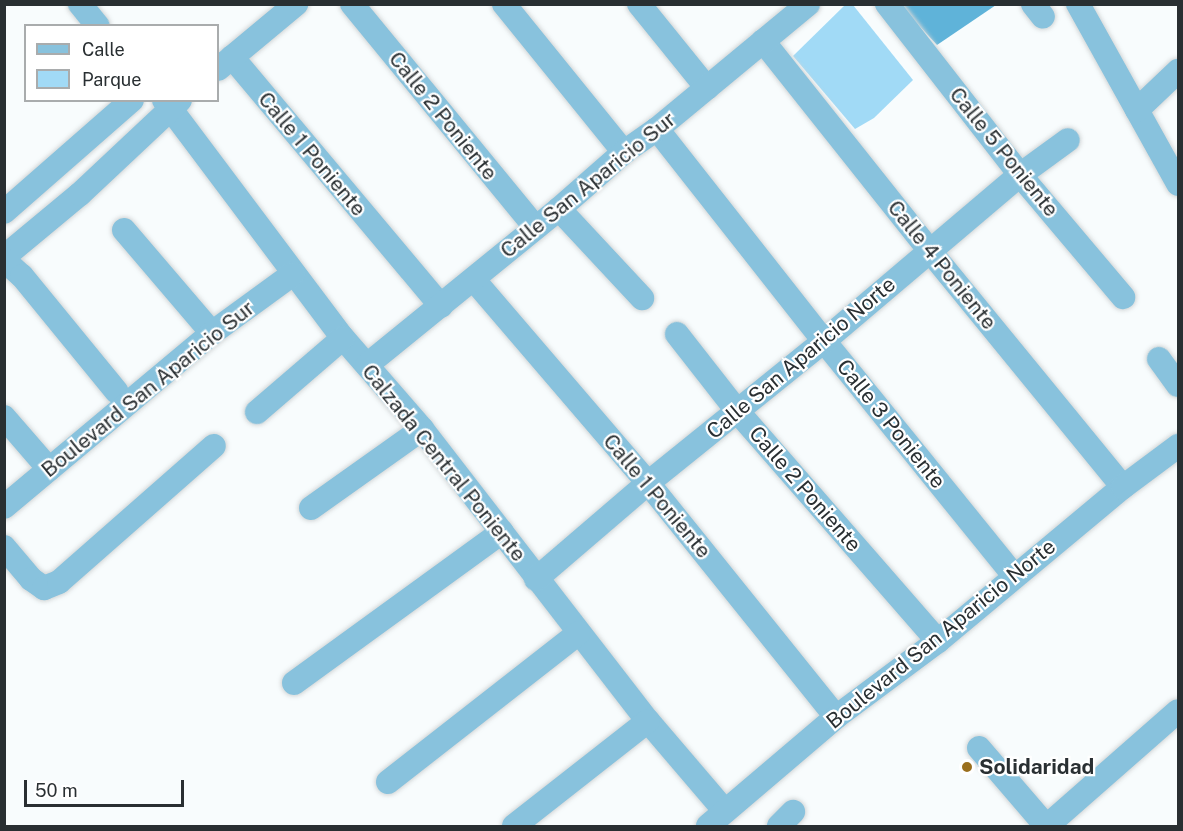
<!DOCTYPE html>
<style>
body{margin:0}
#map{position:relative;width:1183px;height:831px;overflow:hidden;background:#f8fcfd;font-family:"Public Sans",sans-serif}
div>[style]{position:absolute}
.green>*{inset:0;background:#a1daf6}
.water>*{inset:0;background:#5fb3d9}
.roads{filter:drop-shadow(0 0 2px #d3d7d8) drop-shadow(0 0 2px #d3d7d8)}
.minor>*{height:24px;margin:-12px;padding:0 12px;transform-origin:12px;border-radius:12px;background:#88c2dd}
.dots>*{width:16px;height:16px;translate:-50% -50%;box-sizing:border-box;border:3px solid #fff;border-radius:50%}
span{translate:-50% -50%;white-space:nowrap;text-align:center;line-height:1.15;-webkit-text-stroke:4.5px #fff;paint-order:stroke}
.street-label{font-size:21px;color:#292f32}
.poi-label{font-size:21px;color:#292f32;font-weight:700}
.left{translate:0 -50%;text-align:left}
.frame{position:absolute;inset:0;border:6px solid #292f32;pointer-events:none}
.legend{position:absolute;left:24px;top:24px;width:195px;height:78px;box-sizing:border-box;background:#fff;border:2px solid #a9acad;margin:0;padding:8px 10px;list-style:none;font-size:18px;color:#292f32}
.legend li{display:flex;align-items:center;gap:12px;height:30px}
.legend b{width:30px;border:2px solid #a9acad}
.scale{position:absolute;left:24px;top:780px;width:160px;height:27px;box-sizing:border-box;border:3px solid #292f32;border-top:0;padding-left:8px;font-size:18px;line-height:21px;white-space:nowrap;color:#292f32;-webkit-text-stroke:4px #fff;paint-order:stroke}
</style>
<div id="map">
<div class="green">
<div style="clip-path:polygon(845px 5px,853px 5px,913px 80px,874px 118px,855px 129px,793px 56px)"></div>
</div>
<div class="water">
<div style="clip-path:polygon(900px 5px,996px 5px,937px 45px)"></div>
</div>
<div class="roads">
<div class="minor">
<div style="left:80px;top:4px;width:28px;rotate:51deg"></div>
<div style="left:352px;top:4px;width:288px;rotate:50.6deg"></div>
<div style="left:504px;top:4px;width:191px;rotate:51deg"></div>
<div style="left:639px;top:4px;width:108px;rotate:51deg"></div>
<div style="left:887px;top:4px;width:217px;rotate:52.1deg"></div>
<div style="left:1020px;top:175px;width:160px;rotate:49.8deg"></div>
<div style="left:1033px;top:4px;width:16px;rotate:52deg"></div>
<div style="left:1078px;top:4px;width:206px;rotate:60.9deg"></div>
<div style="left:763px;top:41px;width:267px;rotate:51.5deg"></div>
<div style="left:929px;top:250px;width:306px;rotate:50.7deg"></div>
<div style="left:232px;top:57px;width:325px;rotate:50deg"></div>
<div style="left:218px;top:69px;width:102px;rotate:-39.8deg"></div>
<div style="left:164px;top:100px;width:298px;rotate:53.1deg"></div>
<div style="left:343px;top:338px;width:121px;rotate:49deg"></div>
<div style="left:422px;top:429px;width:369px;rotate:52.3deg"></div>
<div style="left:648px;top:721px;width:118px;rotate:49.5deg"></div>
<div style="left:1137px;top:110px;width:57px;rotate:-43.6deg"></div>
<div style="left:657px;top:129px;width:270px;rotate:51.8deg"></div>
<div style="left:824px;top:341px;width:302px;rotate:51deg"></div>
<div style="left:559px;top:209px;width:122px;rotate:47deg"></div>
<div style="left:4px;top:212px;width:170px;rotate:-41.2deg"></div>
<div style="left:124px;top:230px;width:135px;rotate:49.5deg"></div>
<div style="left:4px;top:257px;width:99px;rotate:-39.7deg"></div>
<div style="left:80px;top:194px;width:137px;rotate:-43.2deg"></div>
<div style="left:4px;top:260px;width:24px;rotate:42deg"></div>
<div style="left:22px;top:276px;width:149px;rotate:50.7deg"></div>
<div style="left:474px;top:280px;width:267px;rotate:49.4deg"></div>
<div style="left:648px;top:483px;width:300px;rotate:51.2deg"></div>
<div style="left:677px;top:334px;width:99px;rotate:52deg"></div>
<div style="left:738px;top:412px;width:304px;rotate:48.9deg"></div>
<div style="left:1159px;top:359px;width:32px;rotate:54deg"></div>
<div style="left:367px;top:365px;width:247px;rotate:-39.1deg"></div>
<div style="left:559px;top:209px;width:86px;rotate:-41.2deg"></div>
<div style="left:624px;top:152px;width:40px;rotate:-34.9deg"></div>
<div style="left:657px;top:129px;width:196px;rotate:-39.6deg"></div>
<div style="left:257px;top:412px;width:113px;rotate:-40.7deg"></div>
<div style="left:4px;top:417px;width:69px;rotate:49.1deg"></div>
<div style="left:4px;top:507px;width:271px;rotate:-39.9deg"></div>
<div style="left:212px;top:333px;width:100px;rotate:-36.1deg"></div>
<div style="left:311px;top:508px;width:136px;rotate:-35.4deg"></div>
<div style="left:4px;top:547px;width:42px;rotate:49.8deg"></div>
<div style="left:31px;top:579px;width:16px;rotate:35deg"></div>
<div style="left:44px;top:588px;width:16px;rotate:-22deg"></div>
<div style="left:59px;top:582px;width:206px;rotate:-41.3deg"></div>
<div style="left:536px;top:579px;width:148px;rotate:-40.6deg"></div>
<div style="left:648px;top:483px;width:226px;rotate:-38.9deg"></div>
<div style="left:824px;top:341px;width:257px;rotate:-40.3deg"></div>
<div style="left:1020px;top:175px;width:59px;rotate:-36.1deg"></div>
<div style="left:294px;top:683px;width:257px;rotate:-36deg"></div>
<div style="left:979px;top:748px;width:103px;rotate:49.3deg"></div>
<div style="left:388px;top:782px;width:242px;rotate:-38deg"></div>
<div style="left:514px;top:826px;width:170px;rotate:-38.1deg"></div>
<div style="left:708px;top:826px;width:168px;rotate:-40.4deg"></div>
<div style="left:836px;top:717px;width:127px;rotate:-36.7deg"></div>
<div style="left:938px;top:641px;width:241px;rotate:-39.8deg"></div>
<div style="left:1123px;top:487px;width:69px;rotate:-36.7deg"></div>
<div style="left:779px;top:826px;width:20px;rotate:-45deg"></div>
<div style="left:1047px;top:826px;width:174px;rotate:-41.3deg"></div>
</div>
</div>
<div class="dots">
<div style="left:967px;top:767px;background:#9a6f1d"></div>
</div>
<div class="street-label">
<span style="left:443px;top:116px;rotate:51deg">Calle 2 Poniente</span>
<span style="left:1004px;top:152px;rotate:51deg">Calle 5 Poniente</span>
<span style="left:312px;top:154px;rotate:50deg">Calle 1 Poniente</span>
<span style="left:588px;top:185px;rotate:-39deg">Calle San Aparicio Sur</span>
<span style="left:942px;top:265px;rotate:51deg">Calle 4 Poniente</span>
<span style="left:801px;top:358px;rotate:-40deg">Calle San Aparicio Norte</span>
<span style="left:148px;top:389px;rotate:-39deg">Boulevard San Aparicio Sur</span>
<span style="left:891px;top:424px;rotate:51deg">Calle 3 Poniente</span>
<span style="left:444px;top:463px;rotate:51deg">Calzada Central Poniente</span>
<span style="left:805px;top:489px;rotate:49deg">Calle 2 Poniente</span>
<span style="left:657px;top:496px;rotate:50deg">Calle 1 Poniente</span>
<span style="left:941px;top:634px;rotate:-39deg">Boulevard San Aparicio Norte</span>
</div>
<div class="poi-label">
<span class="left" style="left:979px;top:767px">Solidaridad</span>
</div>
<div class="frame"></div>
<ul class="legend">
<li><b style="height:8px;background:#88c2dd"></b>Calle</li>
<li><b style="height:16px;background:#a1daf6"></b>Parque</li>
</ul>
<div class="scale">50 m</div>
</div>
